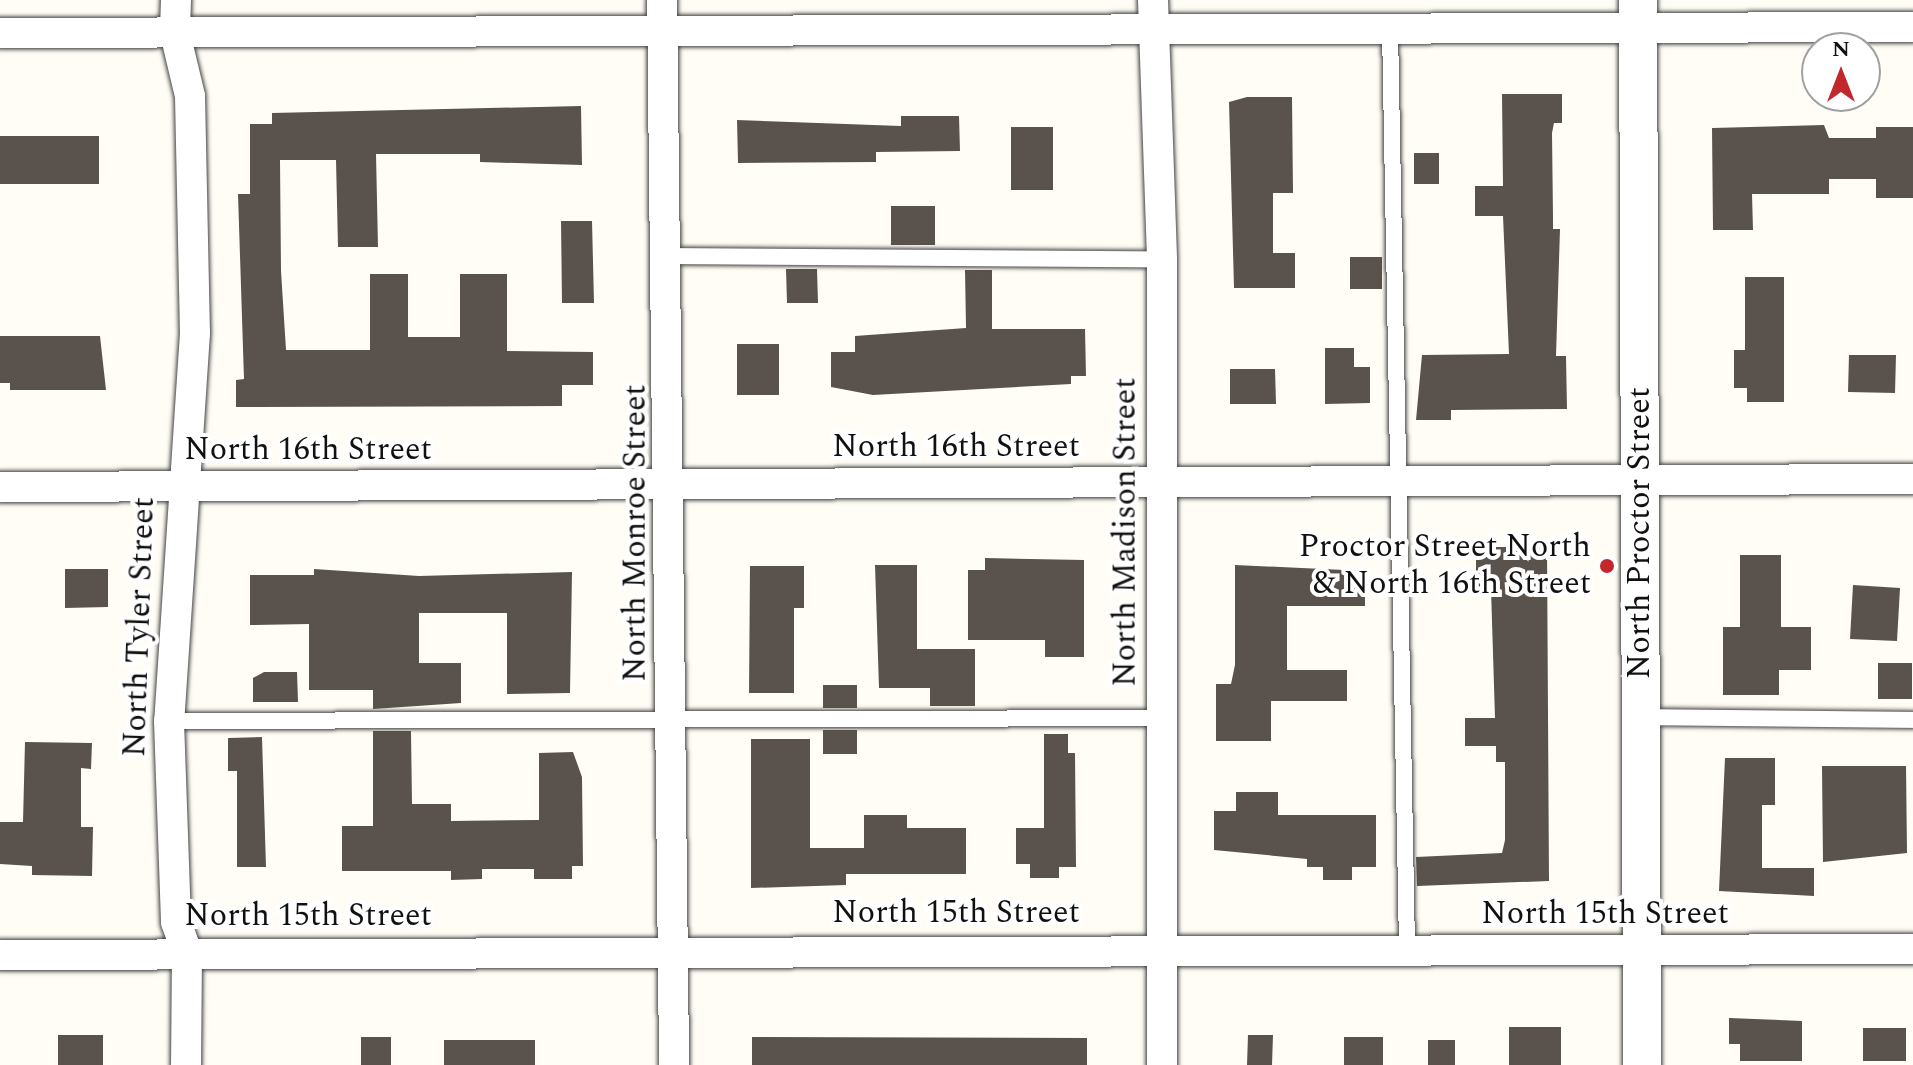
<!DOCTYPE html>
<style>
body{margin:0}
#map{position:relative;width:1913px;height:1065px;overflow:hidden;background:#fffdf5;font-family:Spectral,serif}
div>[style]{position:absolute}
.building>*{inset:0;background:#5a524d}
.roads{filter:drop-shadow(0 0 2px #444) drop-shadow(0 0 2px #444)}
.service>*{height:16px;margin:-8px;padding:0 8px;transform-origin:8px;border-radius:8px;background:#fff}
.minor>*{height:30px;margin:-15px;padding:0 15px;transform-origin:15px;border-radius:15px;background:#fff}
.tertiary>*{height:38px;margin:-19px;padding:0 19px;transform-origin:19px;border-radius:19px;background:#fff}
.dots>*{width:22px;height:22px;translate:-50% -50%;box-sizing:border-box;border:4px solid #fff;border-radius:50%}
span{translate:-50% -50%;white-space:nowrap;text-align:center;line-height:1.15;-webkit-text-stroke:8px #fff;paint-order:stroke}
.street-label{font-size:32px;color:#111}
.poi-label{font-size:32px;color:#111}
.right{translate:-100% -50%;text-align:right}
.north{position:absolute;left:1801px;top:32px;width:80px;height:80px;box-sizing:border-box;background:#fff;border:2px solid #a0a0a0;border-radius:50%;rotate:0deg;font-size:22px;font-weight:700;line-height:32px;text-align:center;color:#111}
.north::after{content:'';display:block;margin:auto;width:28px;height:36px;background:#c4262e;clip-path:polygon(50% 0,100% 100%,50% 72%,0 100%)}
</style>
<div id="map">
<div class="building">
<div style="clip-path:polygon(1502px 94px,1562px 94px,1562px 123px,1554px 123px,1552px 133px,1553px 217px,1553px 229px,1560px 229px,1556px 356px,1566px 356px,1567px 409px,1451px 410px,1451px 420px,1416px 420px,1422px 355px,1509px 354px,1503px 216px,1475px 216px,1475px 186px,1503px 186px)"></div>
<div style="clip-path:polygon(1247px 97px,1292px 97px,1293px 193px,1273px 193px,1273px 253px,1295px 253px,1295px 288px,1234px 288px,1229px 102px)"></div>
<div style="clip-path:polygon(581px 106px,582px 165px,480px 162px,480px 154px,376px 154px,378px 247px,338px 247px,336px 160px,280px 160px,281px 271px,286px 350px,370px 350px,370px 274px,408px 274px,408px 337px,460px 337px,460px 274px,507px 274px,507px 351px,593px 352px,593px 385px,562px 385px,562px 406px,236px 407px,236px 380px,244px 379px,238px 194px,250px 194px,250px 124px,272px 124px,272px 113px)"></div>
<div style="clip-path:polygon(901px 116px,959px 116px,960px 151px,876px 152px,876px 162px,738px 163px,737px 120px,901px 126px)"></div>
<div style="clip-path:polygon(1824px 125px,1829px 138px,1876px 138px,1876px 127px,1913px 127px,1913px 198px,1876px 198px,1876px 179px,1829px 179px,1829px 194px,1752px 194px,1753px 230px,1713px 230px,1712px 128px)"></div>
<div style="clip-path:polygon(1011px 127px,1053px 127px,1053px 190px,1011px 190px)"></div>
<div style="clip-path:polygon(0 136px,99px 136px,99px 184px,0 184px)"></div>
<div style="clip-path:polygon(1414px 153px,1439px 153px,1439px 184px,1414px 184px)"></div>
<div style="clip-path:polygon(891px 206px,935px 206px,935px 245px,891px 245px)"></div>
<div style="clip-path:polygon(561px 221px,592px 221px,594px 303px,562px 303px)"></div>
<div style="clip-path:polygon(1350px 257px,1382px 257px,1382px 289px,1350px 289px)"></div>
<div style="clip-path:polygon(786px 269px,817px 269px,818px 303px,787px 303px)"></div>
<div style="clip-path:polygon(965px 270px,992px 270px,992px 329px,1085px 329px,1086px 376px,1071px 376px,1071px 384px,873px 395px,831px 387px,831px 352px,855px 352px,855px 336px,966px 328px)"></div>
<div style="clip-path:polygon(1745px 277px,1784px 277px,1784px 402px,1747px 402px,1747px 388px,1734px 388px,1734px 350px,1745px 350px)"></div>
<div style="clip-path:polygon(0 336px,100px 336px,106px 390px,10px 390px,10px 383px,0 383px)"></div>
<div style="clip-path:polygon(737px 344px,779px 344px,779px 395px,737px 395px)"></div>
<div style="clip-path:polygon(1325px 348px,1354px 348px,1354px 367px,1370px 367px,1370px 403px,1325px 404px)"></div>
<div style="clip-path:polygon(1849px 355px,1896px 355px,1895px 393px,1848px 392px)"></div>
<div style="clip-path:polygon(1230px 369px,1275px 369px,1276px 404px,1230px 404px)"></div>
<div style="clip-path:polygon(1476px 547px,1547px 547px,1549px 881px,1417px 886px,1416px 857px,1502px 853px,1505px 840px,1505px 762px,1496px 762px,1496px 746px,1465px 746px,1465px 718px,1495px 718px,1491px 589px,1476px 589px)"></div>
<div style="clip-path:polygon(1740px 555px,1781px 555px,1781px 627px,1811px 627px,1811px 670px,1779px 670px,1779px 695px,1723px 695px,1723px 627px,1740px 627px)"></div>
<div style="clip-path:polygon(985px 558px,1084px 560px,1084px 657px,1045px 657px,1045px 640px,968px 640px,968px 570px,985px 570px)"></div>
<div style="clip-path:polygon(875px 565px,917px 565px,917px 649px,975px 649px,975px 706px,930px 706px,930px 688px,879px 688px)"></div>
<div style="clip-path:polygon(1235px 565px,1365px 571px,1365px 606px,1287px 606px,1287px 670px,1347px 670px,1347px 701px,1271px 701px,1271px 741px,1216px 741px,1216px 684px,1231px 684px,1235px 665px)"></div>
<div style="clip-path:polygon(750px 566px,804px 566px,804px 608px,794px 608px,794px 693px,749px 693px)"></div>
<div style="clip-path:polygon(65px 569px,108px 569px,108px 607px,65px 608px)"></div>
<div style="clip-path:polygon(314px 569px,419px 576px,572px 572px,570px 693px,507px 694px,507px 613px,419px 613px,419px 663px,461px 663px,461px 703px,373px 709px,373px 690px,309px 690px,309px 624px,250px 625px,250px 575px,314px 575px)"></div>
<div style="clip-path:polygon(1853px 585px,1900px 588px,1897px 641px,1850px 639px)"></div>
<div style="clip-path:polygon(1878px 663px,1912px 663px,1912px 699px,1878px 699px)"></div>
<div style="clip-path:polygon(264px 672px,297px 672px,298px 702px,253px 702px,253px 678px)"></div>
<div style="clip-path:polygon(823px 685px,857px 685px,857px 708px,823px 708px)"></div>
<div style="clip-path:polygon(823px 730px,857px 730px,857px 754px,823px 754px)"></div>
<div style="clip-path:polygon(373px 731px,411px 731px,412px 804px,451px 804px,451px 821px,539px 820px,539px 753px,573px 752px,582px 777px,583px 866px,572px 866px,572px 879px,534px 879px,534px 869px,482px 869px,482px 879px,451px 880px,451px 871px,342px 871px,342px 826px,373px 826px)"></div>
<div style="clip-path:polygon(1044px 734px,1068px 734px,1068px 753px,1075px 753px,1076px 867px,1059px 867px,1059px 878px,1030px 878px,1030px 864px,1016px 864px,1016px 828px,1044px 828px)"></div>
<div style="clip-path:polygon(262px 737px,266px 867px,237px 867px,237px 771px,228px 771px,228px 738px)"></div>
<div style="clip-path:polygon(751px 739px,810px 739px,810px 848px,864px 848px,864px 815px,907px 815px,907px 828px,966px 828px,966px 874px,846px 874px,846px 885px,751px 888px)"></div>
<div style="clip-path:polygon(25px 742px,92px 743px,91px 769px,81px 768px,81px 827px,93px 827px,92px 876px,32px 875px,32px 866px,0 864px,0 822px,23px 822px)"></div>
<div style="clip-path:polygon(1725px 758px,1775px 758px,1775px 805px,1762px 805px,1762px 868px,1814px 868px,1814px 896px,1719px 891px)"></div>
<div style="clip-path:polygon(1822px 766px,1906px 766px,1907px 853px,1823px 862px)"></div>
<div style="clip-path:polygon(1236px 792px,1278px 792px,1278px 815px,1376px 815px,1376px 867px,1352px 867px,1352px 880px,1323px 880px,1323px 867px,1307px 867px,1307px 859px,1214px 850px,1214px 811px,1236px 811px)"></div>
<div style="clip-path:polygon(1729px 1018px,1802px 1021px,1802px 1061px,1740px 1061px,1740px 1044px,1729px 1044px)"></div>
<div style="clip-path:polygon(1509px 1027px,1561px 1027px,1561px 1065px,1509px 1065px)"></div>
<div style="clip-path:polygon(1863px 1028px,1906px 1028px,1906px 1061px,1863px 1061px)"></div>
<div style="clip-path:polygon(58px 1035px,103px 1035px,103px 1065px,58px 1065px)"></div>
<div style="clip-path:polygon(1248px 1035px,1273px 1035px,1272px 1065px,1247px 1065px)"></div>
<div style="clip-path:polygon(361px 1037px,391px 1037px,391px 1065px,361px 1065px)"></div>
<div style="clip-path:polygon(752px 1037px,1087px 1038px,1087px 1065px,752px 1065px)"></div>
<div style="clip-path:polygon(1344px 1037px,1383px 1037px,1383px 1065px,1344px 1065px)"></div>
<div style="clip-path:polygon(444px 1040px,535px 1040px,535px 1065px,444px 1065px)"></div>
<div style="clip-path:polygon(1428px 1040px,1455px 1040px,1455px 1065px,1428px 1065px)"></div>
</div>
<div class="roads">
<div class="service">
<div style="left:1390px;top:28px;width:920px;rotate:88.94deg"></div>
<div style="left:671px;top:256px;width:491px;rotate:0.4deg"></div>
<div style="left:1641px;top:717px;width:272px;rotate:0.6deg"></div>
<div style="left:169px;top:721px;width:993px;rotate:-0.17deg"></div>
</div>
<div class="minor">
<div style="left:176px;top:0;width:33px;rotate:92deg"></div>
<div style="left:175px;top:33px;width:65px;rotate:76.6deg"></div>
<div style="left:190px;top:96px;width:237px;rotate:88.8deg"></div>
<div style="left:195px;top:333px;width:389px;rotate:93.8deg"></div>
<div style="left:169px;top:721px;width:201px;rotate:88deg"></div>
<div style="left:176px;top:922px;width:33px;rotate:70deg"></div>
<div style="left:187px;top:953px;width:112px;rotate:90.5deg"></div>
<div style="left:662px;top:0;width:1065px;rotate:89.35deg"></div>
<div style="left:1153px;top:0;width:259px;rotate:88deg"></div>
<div style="left:1162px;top:259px;width:806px;rotate:90deg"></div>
<div style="left:0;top:33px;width:1913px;rotate:-0.18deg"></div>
<div style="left:0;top:487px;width:1913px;rotate:-0.24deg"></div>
<div style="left:0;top:955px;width:1913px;rotate:-0.18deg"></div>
</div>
<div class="tertiary">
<div style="left:1638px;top:0;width:1065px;rotate:89.78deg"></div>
</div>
</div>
<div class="dots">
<div style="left:1607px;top:566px;background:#c4262e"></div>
</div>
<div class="street-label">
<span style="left:956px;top:447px">North 16th Street</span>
<span style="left:308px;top:450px">North 16th Street</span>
<span style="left:1126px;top:532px;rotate:-90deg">North Madison Street</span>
<span style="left:636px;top:533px;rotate:-90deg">North Monroe Street</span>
<span style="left:1640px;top:533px;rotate:-90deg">North Proctor Street</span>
<span style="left:140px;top:627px;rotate:-88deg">North Tyler Street</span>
<span style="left:956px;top:913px">North 15th Street</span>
<span style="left:1605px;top:914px">North 15th Street</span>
<span style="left:308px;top:916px">North 15th Street</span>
</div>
<div class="poi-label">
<span class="right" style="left:1591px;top:566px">Proctor Street North<br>&amp; North 16th Street</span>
</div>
<div class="north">N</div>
</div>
